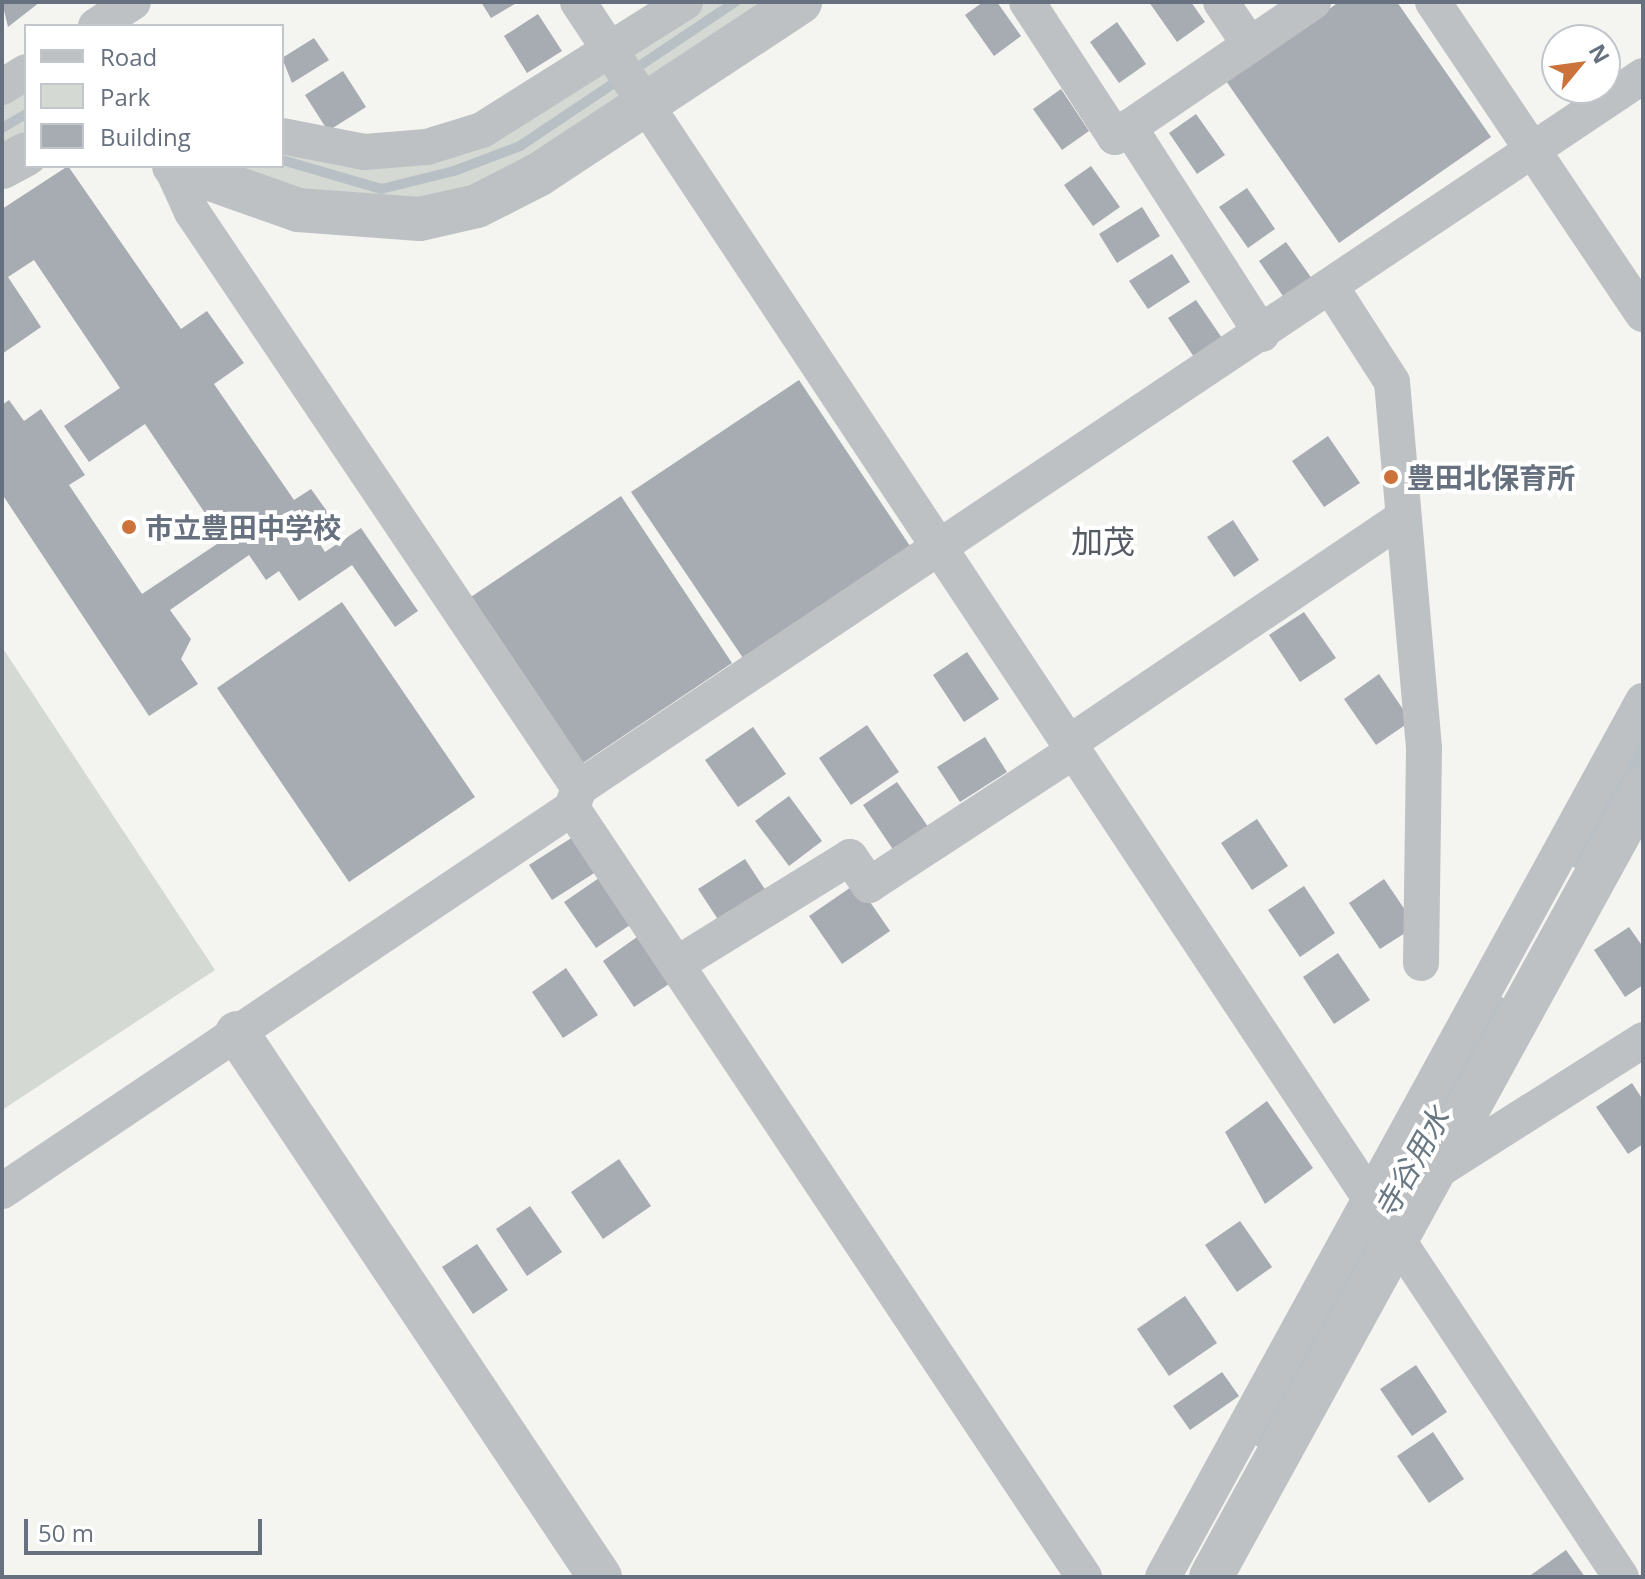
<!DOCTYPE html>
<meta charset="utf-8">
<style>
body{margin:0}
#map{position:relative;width:1645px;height:1579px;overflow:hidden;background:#f4f4f1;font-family:"Open Sans","Noto Sans JP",sans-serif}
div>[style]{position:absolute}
.green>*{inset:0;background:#d4dad3}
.stream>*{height:10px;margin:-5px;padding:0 5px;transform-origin:5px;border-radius:5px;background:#b9c0c5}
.river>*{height:58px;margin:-29px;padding:0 29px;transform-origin:29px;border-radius:29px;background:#b9c0c5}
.building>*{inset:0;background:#a7acb2}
.minor>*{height:36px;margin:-18px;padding:0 18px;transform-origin:18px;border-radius:18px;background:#bec1c4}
.tertiary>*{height:44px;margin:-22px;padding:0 22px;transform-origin:22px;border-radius:22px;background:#bec1c4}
.dots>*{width:22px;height:22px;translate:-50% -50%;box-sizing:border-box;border:4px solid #fff;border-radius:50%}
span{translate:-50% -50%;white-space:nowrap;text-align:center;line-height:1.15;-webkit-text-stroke:8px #fff;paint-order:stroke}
.poi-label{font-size:28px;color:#67707e;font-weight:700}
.left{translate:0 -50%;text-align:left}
.water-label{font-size:30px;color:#687782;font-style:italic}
.quarter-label{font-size:32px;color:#545a64}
.frame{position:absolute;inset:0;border:4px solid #67707e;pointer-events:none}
.legend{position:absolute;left:24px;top:24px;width:260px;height:144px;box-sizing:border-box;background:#fff;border:2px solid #c2c6cb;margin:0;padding:10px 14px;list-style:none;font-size:24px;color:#67707e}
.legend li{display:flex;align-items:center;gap:16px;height:40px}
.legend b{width:40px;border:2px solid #c2c6cb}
.north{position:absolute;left:1541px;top:24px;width:80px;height:80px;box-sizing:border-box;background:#fff;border:2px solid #c2c6cb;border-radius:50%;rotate:61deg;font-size:22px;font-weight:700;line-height:32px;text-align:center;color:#67707e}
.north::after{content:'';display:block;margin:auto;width:28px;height:36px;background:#cb733a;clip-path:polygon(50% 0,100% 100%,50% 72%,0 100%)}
.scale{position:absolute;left:24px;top:1519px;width:238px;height:36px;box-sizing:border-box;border:4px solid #67707e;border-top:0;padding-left:10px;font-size:24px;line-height:28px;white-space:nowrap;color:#67707e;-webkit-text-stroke:6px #fff;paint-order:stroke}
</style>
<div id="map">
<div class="green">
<div style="clip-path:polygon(685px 2px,798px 2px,420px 219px,173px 166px,282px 166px,282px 133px,427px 147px)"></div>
<div style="clip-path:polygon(26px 72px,26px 158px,2px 173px,2px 88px)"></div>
<div style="clip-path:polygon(2px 647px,215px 970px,2px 1110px)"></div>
</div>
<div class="stream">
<div style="left:2px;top:128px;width:28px;rotate:-30deg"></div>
<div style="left:282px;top:160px;width:103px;rotate:16.3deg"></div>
<div style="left:381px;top:189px;width:75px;rotate:-13.9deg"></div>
<div style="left:454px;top:171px;width:71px;rotate:-20.7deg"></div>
<div style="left:520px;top:146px;width:259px;rotate:-33.8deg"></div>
</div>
<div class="river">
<div style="left:1591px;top:844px;width:109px;rotate:-61.6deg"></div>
<div style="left:1269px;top:1420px;width:454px;rotate:-60.7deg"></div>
</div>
<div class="building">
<div style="clip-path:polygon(2px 2px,40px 2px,8px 27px)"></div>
<div style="clip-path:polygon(481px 2px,518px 2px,491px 18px)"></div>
<div style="clip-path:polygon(983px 2px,997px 2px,1021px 36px,994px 56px,965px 15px)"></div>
<div style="clip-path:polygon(1149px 2px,1191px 2px,1205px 22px,1177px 42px)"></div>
<div style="clip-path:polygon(1339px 2px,1397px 2px,1491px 137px,1339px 243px,1226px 81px)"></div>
<div style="clip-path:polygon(538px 14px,562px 51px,527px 73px,504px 36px)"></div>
<div style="clip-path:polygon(1117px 22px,1146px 64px,1119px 83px,1090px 42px)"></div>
<div style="clip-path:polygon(314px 38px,329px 60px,292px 83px,282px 58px)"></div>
<div style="clip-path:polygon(343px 71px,366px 107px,328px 131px,305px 95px)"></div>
<div style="clip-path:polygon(1061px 89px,1089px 131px,1062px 150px,1033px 109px)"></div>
<div style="clip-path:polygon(1196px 114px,1225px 155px,1197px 174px,1169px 133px)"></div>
<div style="clip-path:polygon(68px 166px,181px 329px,207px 311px,244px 363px,214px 384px,294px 500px,311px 489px,334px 521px,314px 535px,325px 552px,361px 528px,418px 611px,395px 627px,352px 565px,299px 601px,279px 571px,266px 580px,249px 555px,170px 610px,191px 639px,181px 659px,198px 684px,149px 716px,2px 494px,2px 405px,9px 400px,24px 421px,41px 409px,85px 475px,69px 485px,142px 594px,223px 540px,145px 424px,89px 462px,64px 426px,120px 388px,34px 260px,8px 277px,41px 327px,2px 354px,2px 209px)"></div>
<div style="clip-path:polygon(1091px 166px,1120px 207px,1093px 226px,1064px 185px)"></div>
<div style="clip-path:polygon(1247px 188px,1275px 229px,1248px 248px,1219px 207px)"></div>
<div style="clip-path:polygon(1142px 207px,1160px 236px,1117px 263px,1099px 234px)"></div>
<div style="clip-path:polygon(1286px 242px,1315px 283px,1287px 302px,1259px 261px)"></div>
<div style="clip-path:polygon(1172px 254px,1190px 282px,1148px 309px,1129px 281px)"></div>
<div style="clip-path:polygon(1196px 300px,1224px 341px,1196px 360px,1168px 318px)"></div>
<div style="clip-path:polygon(799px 380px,910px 546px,743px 658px,631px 492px)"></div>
<div style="clip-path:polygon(1328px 436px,1360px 483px,1324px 507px,1292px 461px)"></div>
<div style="clip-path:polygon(621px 496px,732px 663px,565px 775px,453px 609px)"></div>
<div style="clip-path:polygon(1233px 520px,1259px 560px,1234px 577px,1207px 537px)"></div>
<div style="clip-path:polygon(342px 602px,475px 797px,349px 882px,217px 688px)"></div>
<div style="clip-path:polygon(1304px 612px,1336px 658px,1300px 682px,1269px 635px)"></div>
<div style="clip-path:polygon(967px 652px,999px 699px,964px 722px,933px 675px)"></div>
<div style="clip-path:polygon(1379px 674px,1411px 721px,1376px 745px,1344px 699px)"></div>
<div style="clip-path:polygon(867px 725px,899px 772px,851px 805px,819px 758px)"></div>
<div style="clip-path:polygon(753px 727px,786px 774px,738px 807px,705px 760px)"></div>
<div style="clip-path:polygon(985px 737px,1007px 772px,960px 802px,937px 767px)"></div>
<div style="clip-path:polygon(897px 782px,929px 828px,894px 851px,863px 805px)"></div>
<div style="clip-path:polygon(789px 796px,822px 841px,789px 866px,755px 821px)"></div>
<div style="clip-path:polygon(1257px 819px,1288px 866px,1252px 890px,1221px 843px)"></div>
<div style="clip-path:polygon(576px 835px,599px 870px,552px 900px,529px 865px)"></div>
<div style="clip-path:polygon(745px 859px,768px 894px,721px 924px,698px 889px)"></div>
<div style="clip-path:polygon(599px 878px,630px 925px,596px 948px,564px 902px)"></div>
<div style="clip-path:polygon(1384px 879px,1416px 926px,1380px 949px,1349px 903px)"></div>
<div style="clip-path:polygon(857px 883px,890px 931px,842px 964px,809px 916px)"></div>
<div style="clip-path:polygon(1304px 886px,1335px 933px,1300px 957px,1268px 910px)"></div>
<div style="clip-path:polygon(1629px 927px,1643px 947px,1643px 985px,1625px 997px,1594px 950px)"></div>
<div style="clip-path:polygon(637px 937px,669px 984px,634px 1007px,603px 961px)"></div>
<div style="clip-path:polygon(1338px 953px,1370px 1000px,1334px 1024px,1303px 977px)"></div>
<div style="clip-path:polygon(566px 968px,598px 1015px,563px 1038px,532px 992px)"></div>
<div style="clip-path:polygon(1632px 1083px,1643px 1100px,1643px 1144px,1628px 1154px,1596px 1107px)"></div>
<div style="clip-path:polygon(1267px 1101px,1313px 1168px,1265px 1204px,1225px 1132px)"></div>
<div style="clip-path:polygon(619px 1159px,651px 1206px,603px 1239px,571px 1192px)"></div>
<div style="clip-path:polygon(530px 1206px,562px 1252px,527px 1276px,496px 1229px)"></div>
<div style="clip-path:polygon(1240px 1221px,1272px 1267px,1237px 1292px,1205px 1245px)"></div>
<div style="clip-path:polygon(477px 1244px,508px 1290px,473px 1314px,442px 1267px)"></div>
<div style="clip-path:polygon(1185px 1296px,1217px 1343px,1169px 1376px,1137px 1329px)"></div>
<div style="clip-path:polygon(1416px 1365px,1447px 1412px,1412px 1436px,1380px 1389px)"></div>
<div style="clip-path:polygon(1222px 1372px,1239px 1396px,1190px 1430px,1173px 1406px)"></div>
<div style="clip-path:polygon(1433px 1432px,1464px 1479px,1429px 1503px,1397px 1456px)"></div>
<div style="clip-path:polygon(1566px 1550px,1585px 1577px,1528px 1577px)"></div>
</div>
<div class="minor">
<div style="left:578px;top:2px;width:1889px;rotate:56.49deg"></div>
<div style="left:1027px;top:2px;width:161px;rotate:56.9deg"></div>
<div style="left:1115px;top:137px;width:240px;rotate:-34.3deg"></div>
<div style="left:1221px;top:2px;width:52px;rotate:56deg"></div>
<div style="left:1433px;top:2px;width:376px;rotate:56.1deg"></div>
<div style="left:96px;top:26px;width:44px;rotate:-33deg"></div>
<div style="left:2px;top:87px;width:28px;rotate:-32deg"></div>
<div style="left:1129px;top:127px;width:246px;rotate:57.3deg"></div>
<div style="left:282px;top:136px;width:84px;rotate:11deg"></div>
<div style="left:364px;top:152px;width:63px;rotate:-4.5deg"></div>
<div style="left:427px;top:147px;width:58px;rotate:-17.2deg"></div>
<div style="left:482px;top:130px;width:240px;rotate:-32.2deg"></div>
<div style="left:171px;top:166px;width:51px;rotate:65.5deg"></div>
<div style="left:192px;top:212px;width:694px;rotate:56.1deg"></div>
<div style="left:1331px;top:287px;width:113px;rotate:57.3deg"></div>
<div style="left:1392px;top:382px;width:368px;rotate:85deg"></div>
<div style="left:1424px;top:749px;width:214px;rotate:90.8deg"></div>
<div style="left:1069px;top:743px;width:403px;rotate:-34deg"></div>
<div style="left:572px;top:808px;width:924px;rotate:56.34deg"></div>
<div style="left:677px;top:964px;width:203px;rotate:-31.7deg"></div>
<div style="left:850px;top:857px;width:34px;rotate:56deg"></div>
<div style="left:869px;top:885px;width:245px;rotate:-33.2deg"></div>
<div style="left:1429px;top:1176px;width:254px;rotate:-32.4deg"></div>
<div style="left:2px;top:1191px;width:687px;rotate:-33.9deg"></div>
<div style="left:572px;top:808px;width:21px;rotate:-71deg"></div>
<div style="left:579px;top:788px;width:1280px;rotate:-33.79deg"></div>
<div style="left:1163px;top:1577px;width:999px;rotate:-61.28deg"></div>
</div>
<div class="tertiary">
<div style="left:174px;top:166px;width:132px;rotate:19.5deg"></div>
<div style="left:298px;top:210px;width:122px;rotate:4.2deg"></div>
<div style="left:420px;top:219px;width:58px;rotate:-12.8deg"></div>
<div style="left:477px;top:206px;width:68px;rotate:-26.9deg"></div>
<div style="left:538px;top:175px;width:314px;rotate:-33.4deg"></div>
<div style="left:2px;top:167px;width:27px;rotate:-28deg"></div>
<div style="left:237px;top:1033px;width:654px;rotate:56.29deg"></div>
<div style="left:1211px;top:1577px;width:898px;rotate:-61.24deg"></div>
</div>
<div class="dots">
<div style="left:1391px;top:477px;background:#cb733a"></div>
<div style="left:129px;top:527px;background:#cb733a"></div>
</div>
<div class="poi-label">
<span class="left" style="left:1407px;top:477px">豊田北保育所</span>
<span class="left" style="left:145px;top:527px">市立豊田中学校</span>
</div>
<div class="water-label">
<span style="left:1412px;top:1163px;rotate:-61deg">寺谷用水</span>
</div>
<div class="quarter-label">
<span style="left:1103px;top:541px">加茂</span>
</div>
<div class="frame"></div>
<ul class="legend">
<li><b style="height:10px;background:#bec1c4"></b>Road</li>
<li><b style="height:22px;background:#d4dad3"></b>Park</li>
<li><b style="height:22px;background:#a7acb2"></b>Building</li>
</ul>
<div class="north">N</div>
<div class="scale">50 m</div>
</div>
